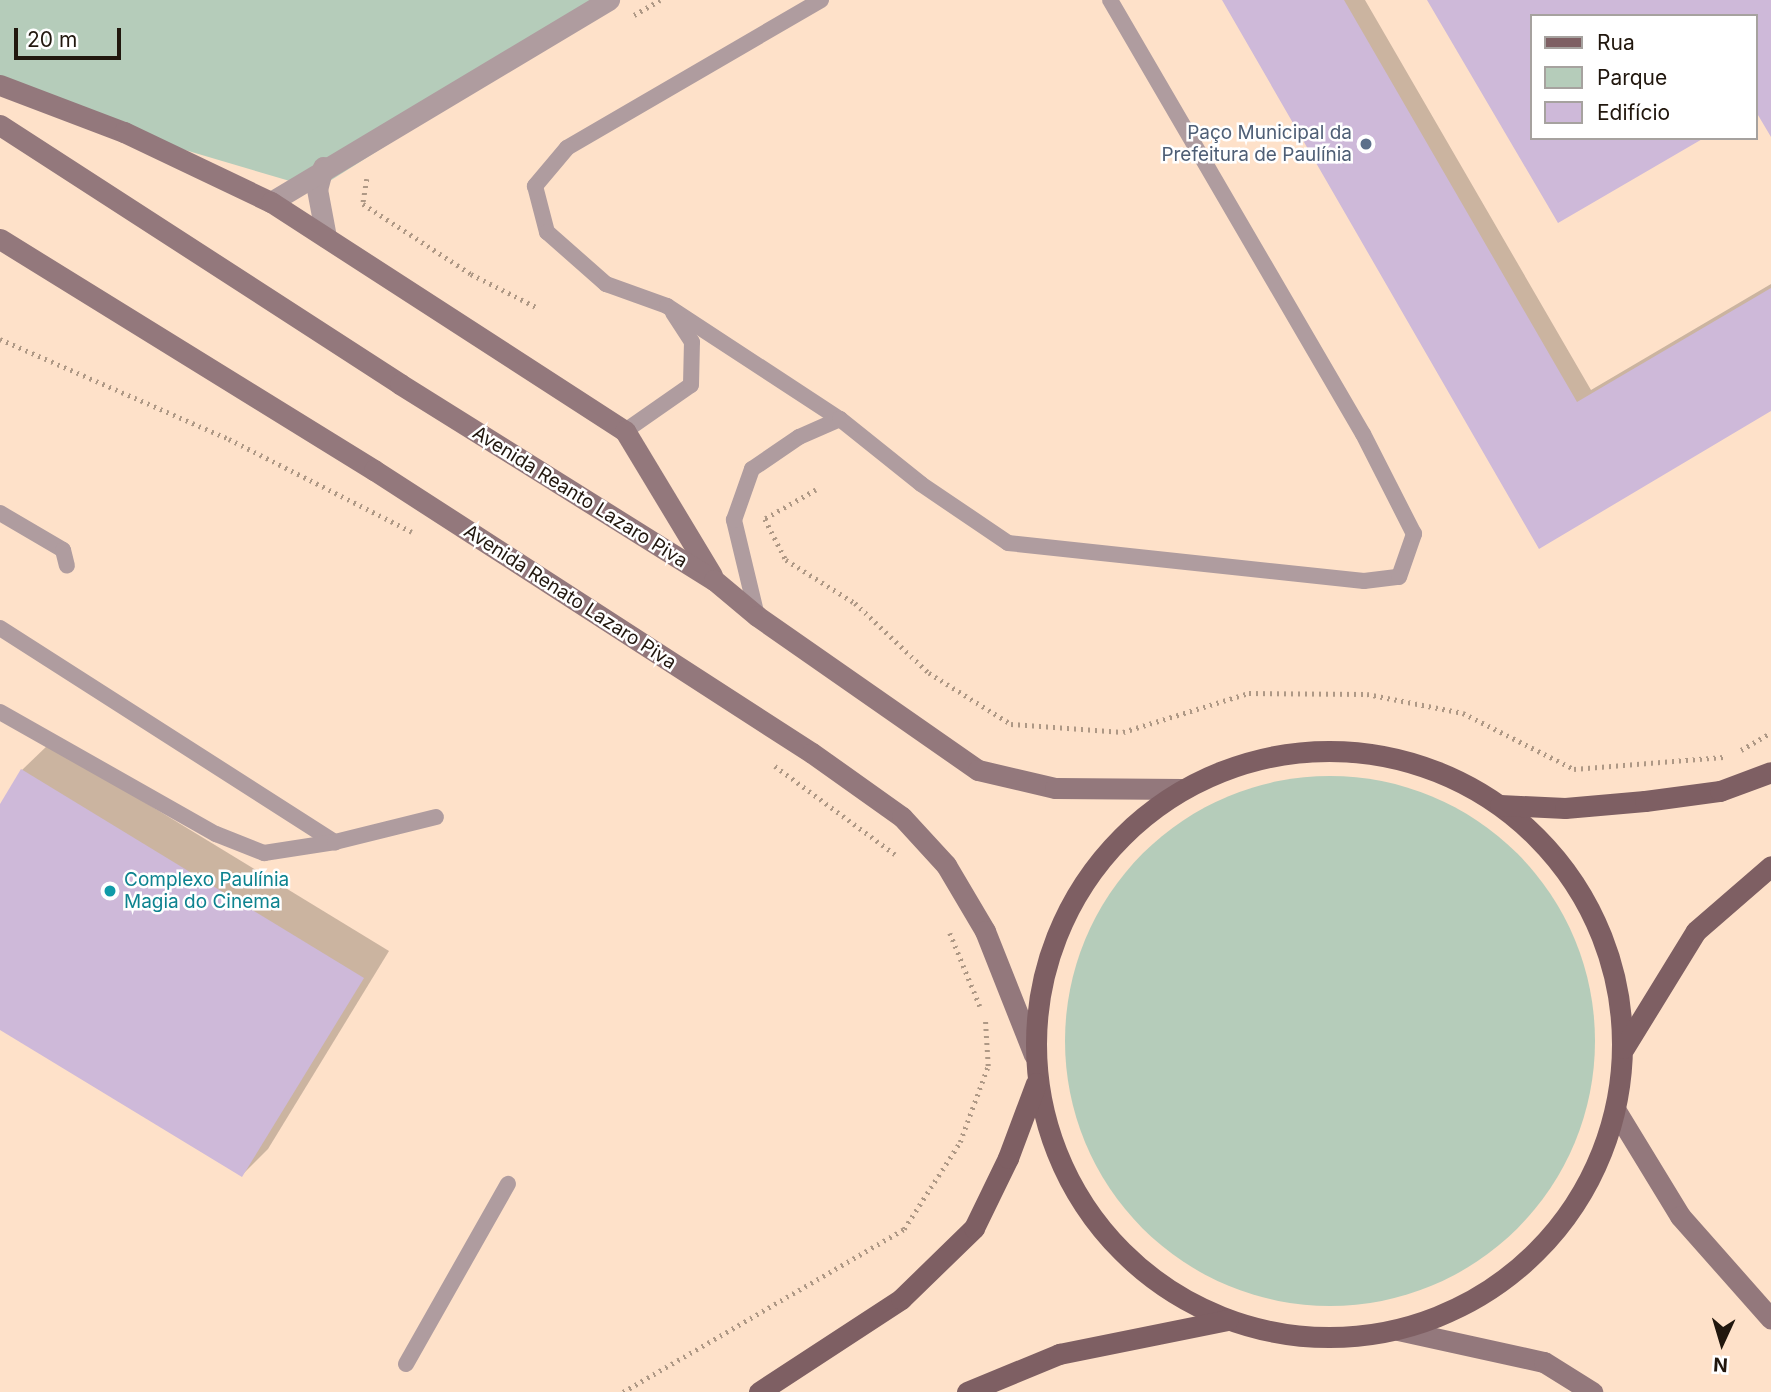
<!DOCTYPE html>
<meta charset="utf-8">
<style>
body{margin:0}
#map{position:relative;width:1771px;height:1392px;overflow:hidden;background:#fee1c9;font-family:Inter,sans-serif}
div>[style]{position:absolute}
.green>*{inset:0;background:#b5ccba}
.round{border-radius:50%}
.shadow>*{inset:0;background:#0003}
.building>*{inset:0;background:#ceb9d9}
.path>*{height:4.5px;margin-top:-2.25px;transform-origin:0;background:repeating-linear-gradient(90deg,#ae9885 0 2px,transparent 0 7px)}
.lane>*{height:16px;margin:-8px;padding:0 8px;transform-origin:8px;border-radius:8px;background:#af9c9f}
.street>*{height:21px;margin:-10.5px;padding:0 10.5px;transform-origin:10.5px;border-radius:10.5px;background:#af9c9f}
.secondary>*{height:21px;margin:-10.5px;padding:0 10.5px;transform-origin:10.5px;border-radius:10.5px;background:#93787c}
.primary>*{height:21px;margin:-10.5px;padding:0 10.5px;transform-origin:10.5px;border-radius:10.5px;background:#7e5f63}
.primary>.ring{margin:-10.5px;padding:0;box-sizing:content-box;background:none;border:21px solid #7e5f63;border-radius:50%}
.dots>*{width:19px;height:19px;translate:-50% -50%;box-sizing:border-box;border:4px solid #fff;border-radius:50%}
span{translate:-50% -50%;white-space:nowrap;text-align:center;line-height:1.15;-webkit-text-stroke:5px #fff;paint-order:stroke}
.service-label{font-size:19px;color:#4e5e75}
.right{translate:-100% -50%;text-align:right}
.street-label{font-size:19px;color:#21170e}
.culture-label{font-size:19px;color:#0d838f}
.left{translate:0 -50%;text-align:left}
.legend{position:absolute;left:1530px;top:14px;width:228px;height:126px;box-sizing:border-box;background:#fff;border:2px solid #a6a29f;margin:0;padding:9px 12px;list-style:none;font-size:21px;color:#21170e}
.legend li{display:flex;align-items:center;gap:14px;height:35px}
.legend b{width:35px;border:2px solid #a6a29f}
.north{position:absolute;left:1687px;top:1308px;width:70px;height:70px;-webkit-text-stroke:5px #fff;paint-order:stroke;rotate:184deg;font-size:19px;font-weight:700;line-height:28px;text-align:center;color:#21170e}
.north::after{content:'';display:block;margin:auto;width:24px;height:32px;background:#21170e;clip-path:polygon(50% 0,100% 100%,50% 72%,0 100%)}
.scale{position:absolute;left:14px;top:28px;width:107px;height:32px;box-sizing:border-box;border:4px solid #21170e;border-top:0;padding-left:9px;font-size:21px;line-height:24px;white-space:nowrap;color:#21170e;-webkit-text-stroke:5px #fff;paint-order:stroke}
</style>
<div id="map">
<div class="green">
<div style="clip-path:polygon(0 0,617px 0,317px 189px,124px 132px,0 85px)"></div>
<div class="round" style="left:1065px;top:776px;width:530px;height:530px"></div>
</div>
<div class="shadow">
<div style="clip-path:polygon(1224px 0,1365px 0,1591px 390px,1771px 284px,1771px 409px,1540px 546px)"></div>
<div style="clip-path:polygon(1429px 0,1771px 0,1771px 134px,1755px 16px,1531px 16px,1531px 138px,1559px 220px)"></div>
<div style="clip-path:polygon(49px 744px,389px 951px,268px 1149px,242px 1175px,0 1028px,0 807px,22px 770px)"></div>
</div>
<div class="building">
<div style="clip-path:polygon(1222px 0,1344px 0,1577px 402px,1771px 288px,1771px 411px,1539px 549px)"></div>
<div style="clip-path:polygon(1427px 0,1771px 0,1771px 137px,1755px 110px,1755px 16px,1531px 16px,1531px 138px,1704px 138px,1558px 223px)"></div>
<div style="clip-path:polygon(21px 769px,364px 978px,242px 1177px,0 1030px,0 804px)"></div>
</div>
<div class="path">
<div style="left:634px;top:15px;width:30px;rotate:-30deg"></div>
<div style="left:367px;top:179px;width:25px;rotate:99deg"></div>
<div style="left:363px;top:204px;width:129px;rotate:32.9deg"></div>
<div style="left:471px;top:274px;width:73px;rotate:26.9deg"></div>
<div style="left:0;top:339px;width:250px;rotate:23.6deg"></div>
<div style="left:229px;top:439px;width:205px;rotate:26.9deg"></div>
<div style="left:816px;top:490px;width:59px;rotate:150.4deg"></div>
<div style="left:765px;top:519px;width:46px;rotate:62.9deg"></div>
<div style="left:786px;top:560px;width:81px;rotate:31.9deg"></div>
<div style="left:855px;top:603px;width:102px;rotate:43.4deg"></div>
<div style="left:929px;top:673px;width:97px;rotate:31.9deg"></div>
<div style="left:1011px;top:724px;width:112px;rotate:4.1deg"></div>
<div style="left:1123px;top:732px;width:132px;rotate:-17.2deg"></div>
<div style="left:1249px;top:693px;width:118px;rotate:0.5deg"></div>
<div style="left:1367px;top:694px;width:98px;rotate:11.2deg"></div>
<div style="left:1463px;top:713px;width:124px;rotate:26.8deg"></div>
<div style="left:1574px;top:769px;width:150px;rotate:-4.6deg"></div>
<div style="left:1741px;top:750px;width:34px;rotate:-30deg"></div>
<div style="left:775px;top:766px;width:149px;rotate:36.3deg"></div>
<div style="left:950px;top:933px;width:79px;rotate:67.7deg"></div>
<div style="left:623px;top:1392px;width:325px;rotate:-30.1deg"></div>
<div style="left:904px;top:1229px;width:103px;rotate:-57.2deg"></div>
<div style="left:960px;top:1142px;width:81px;rotate:-69.8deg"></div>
<div style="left:988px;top:1066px;width:49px;rotate:-93.5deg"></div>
</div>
<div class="lane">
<div style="left:821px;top:0;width:294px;rotate:149.8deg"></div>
<div style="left:567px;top:148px;width:50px;rotate:130.1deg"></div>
<div style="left:535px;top:186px;width:48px;rotate:75.4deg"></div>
<div style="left:547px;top:232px;width:79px;rotate:41.4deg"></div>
<div style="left:606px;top:284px;width:65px;rotate:19.8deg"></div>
<div style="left:667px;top:306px;width:207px;rotate:33.2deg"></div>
<div style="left:625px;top:431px;width:80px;rotate:-34.9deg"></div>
<div style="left:691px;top:385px;width:43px;rotate:-88.7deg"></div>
<div style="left:692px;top:342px;width:35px;rotate:-123deg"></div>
<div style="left:0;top:513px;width:73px;rotate:30.4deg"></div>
<div style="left:63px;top:550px;width:16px;rotate:76deg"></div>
<div style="left:757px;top:616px;width:99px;rotate:-103.5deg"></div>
<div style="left:734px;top:520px;width:54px;rotate:-70.6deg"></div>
<div style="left:752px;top:469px;width:57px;rotate:-34.2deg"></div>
<div style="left:799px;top:437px;width:45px;rotate:-23.7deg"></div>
<div style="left:840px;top:419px;width:104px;rotate:38.7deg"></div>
<div style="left:921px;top:484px;width:105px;rotate:34.1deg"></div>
<div style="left:1008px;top:543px;width:358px;rotate:6.1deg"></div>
<div style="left:1364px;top:581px;width:35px;rotate:-7deg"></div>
<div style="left:1399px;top:577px;width:46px;rotate:-70.8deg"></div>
<div style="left:1414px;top:534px;width:112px;rotate:-117deg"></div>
<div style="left:1363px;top:434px;width:502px;rotate:-120.24deg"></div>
<div style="left:0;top:628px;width:398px;rotate:32.6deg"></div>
<div style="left:0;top:712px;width:248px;rotate:29.5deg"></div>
<div style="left:216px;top:834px;width:52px;rotate:21.6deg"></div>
<div style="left:264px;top:853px;width:72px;rotate:-8.8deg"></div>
<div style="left:335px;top:842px;width:104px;rotate:-13.9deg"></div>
<div style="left:406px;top:1364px;width:207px;rotate:-60.5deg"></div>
</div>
<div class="street">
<div style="left:323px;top:167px;width:23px;rotate:105deg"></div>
<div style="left:317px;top:189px;width:49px;rotate:79.4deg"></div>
<div style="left:271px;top:202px;width:394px;rotate:-30.9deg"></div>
</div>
<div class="secondary">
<div style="left:0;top:85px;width:133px;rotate:20.8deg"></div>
<div style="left:124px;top:132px;width:163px;rotate:25.5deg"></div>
<div style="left:271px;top:202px;width:422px;rotate:32.9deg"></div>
<div style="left:625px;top:431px;width:168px;rotate:58.9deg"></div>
<div style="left:0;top:125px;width:477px;rotate:32.9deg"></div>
<div style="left:400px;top:384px;width:370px;rotate:32deg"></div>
<div style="left:714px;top:580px;width:56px;rotate:39.9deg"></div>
<div style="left:757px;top:616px;width:269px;rotate:34.9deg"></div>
<div style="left:978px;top:770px;width:79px;rotate:13.2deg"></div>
<div style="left:1055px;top:788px;width:127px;rotate:0.5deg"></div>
<div style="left:0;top:239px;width:440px;rotate:31.7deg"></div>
<div style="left:374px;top:470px;width:521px;rotate:32.87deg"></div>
<div style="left:812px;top:753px;width:110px;rotate:35.4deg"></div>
<div style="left:902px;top:817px;width:65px;rotate:47.5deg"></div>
<div style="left:946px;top:865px;width:77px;rotate:59.4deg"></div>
<div style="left:985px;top:931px;width:133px;rotate:68.4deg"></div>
<div style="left:1616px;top:1111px;width:123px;rotate:58.6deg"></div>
<div style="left:1680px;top:1216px;width:137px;rotate:48.5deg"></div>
<div style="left:1398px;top:1330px;width:149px;rotate:12.4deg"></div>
<div style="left:1544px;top:1362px;width:57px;rotate:32deg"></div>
</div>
<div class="primary">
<div class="ring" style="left:1036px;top:751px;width:565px;height:565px"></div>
<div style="left:1500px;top:805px;width:65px;rotate:2.6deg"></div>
<div style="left:1565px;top:808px;width:80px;rotate:-5deg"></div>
<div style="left:1645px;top:801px;width:76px;rotate:-7.6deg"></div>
<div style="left:1720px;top:791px;width:54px;rotate:-20.4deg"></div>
<div style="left:1624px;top:1048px;width:137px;rotate:-58.4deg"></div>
<div style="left:1696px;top:931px;width:99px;rotate:-40.9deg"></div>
<div style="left:759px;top:1392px;width:170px;rotate:-33.2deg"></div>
<div style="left:901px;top:1299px;width:102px;rotate:-44.2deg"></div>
<div style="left:974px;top:1228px;width:78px;rotate:-64.1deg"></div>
<div style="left:1008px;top:1158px;width:80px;rotate:-69.5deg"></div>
<div style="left:967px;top:1392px;width:100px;rotate:-22.4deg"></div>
<div style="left:1059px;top:1354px;width:172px;rotate:-11.4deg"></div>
</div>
<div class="dots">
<div style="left:1366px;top:144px;background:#5c6f8a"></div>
<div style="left:110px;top:891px;background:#0f9aa8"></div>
</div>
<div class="service-label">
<span class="right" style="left:1352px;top:144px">Paço Municipal da<br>Prefeitura de Paulínia</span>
</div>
<div class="street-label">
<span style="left:580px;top:497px;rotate:32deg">Avenida Reanto Lazaro Piva</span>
<span style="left:570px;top:597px;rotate:33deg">Avenida Renato Lazaro Piva</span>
</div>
<div class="culture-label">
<span class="left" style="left:124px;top:891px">Complexo Paulínia<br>Magia do Cinema</span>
</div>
<ul class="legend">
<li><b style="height:9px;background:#7e5f63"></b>Rua</li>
<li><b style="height:19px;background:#b5ccba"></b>Parque</li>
<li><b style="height:19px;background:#ceb9d9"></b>Edifício</li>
</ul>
<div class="north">N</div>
<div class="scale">20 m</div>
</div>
